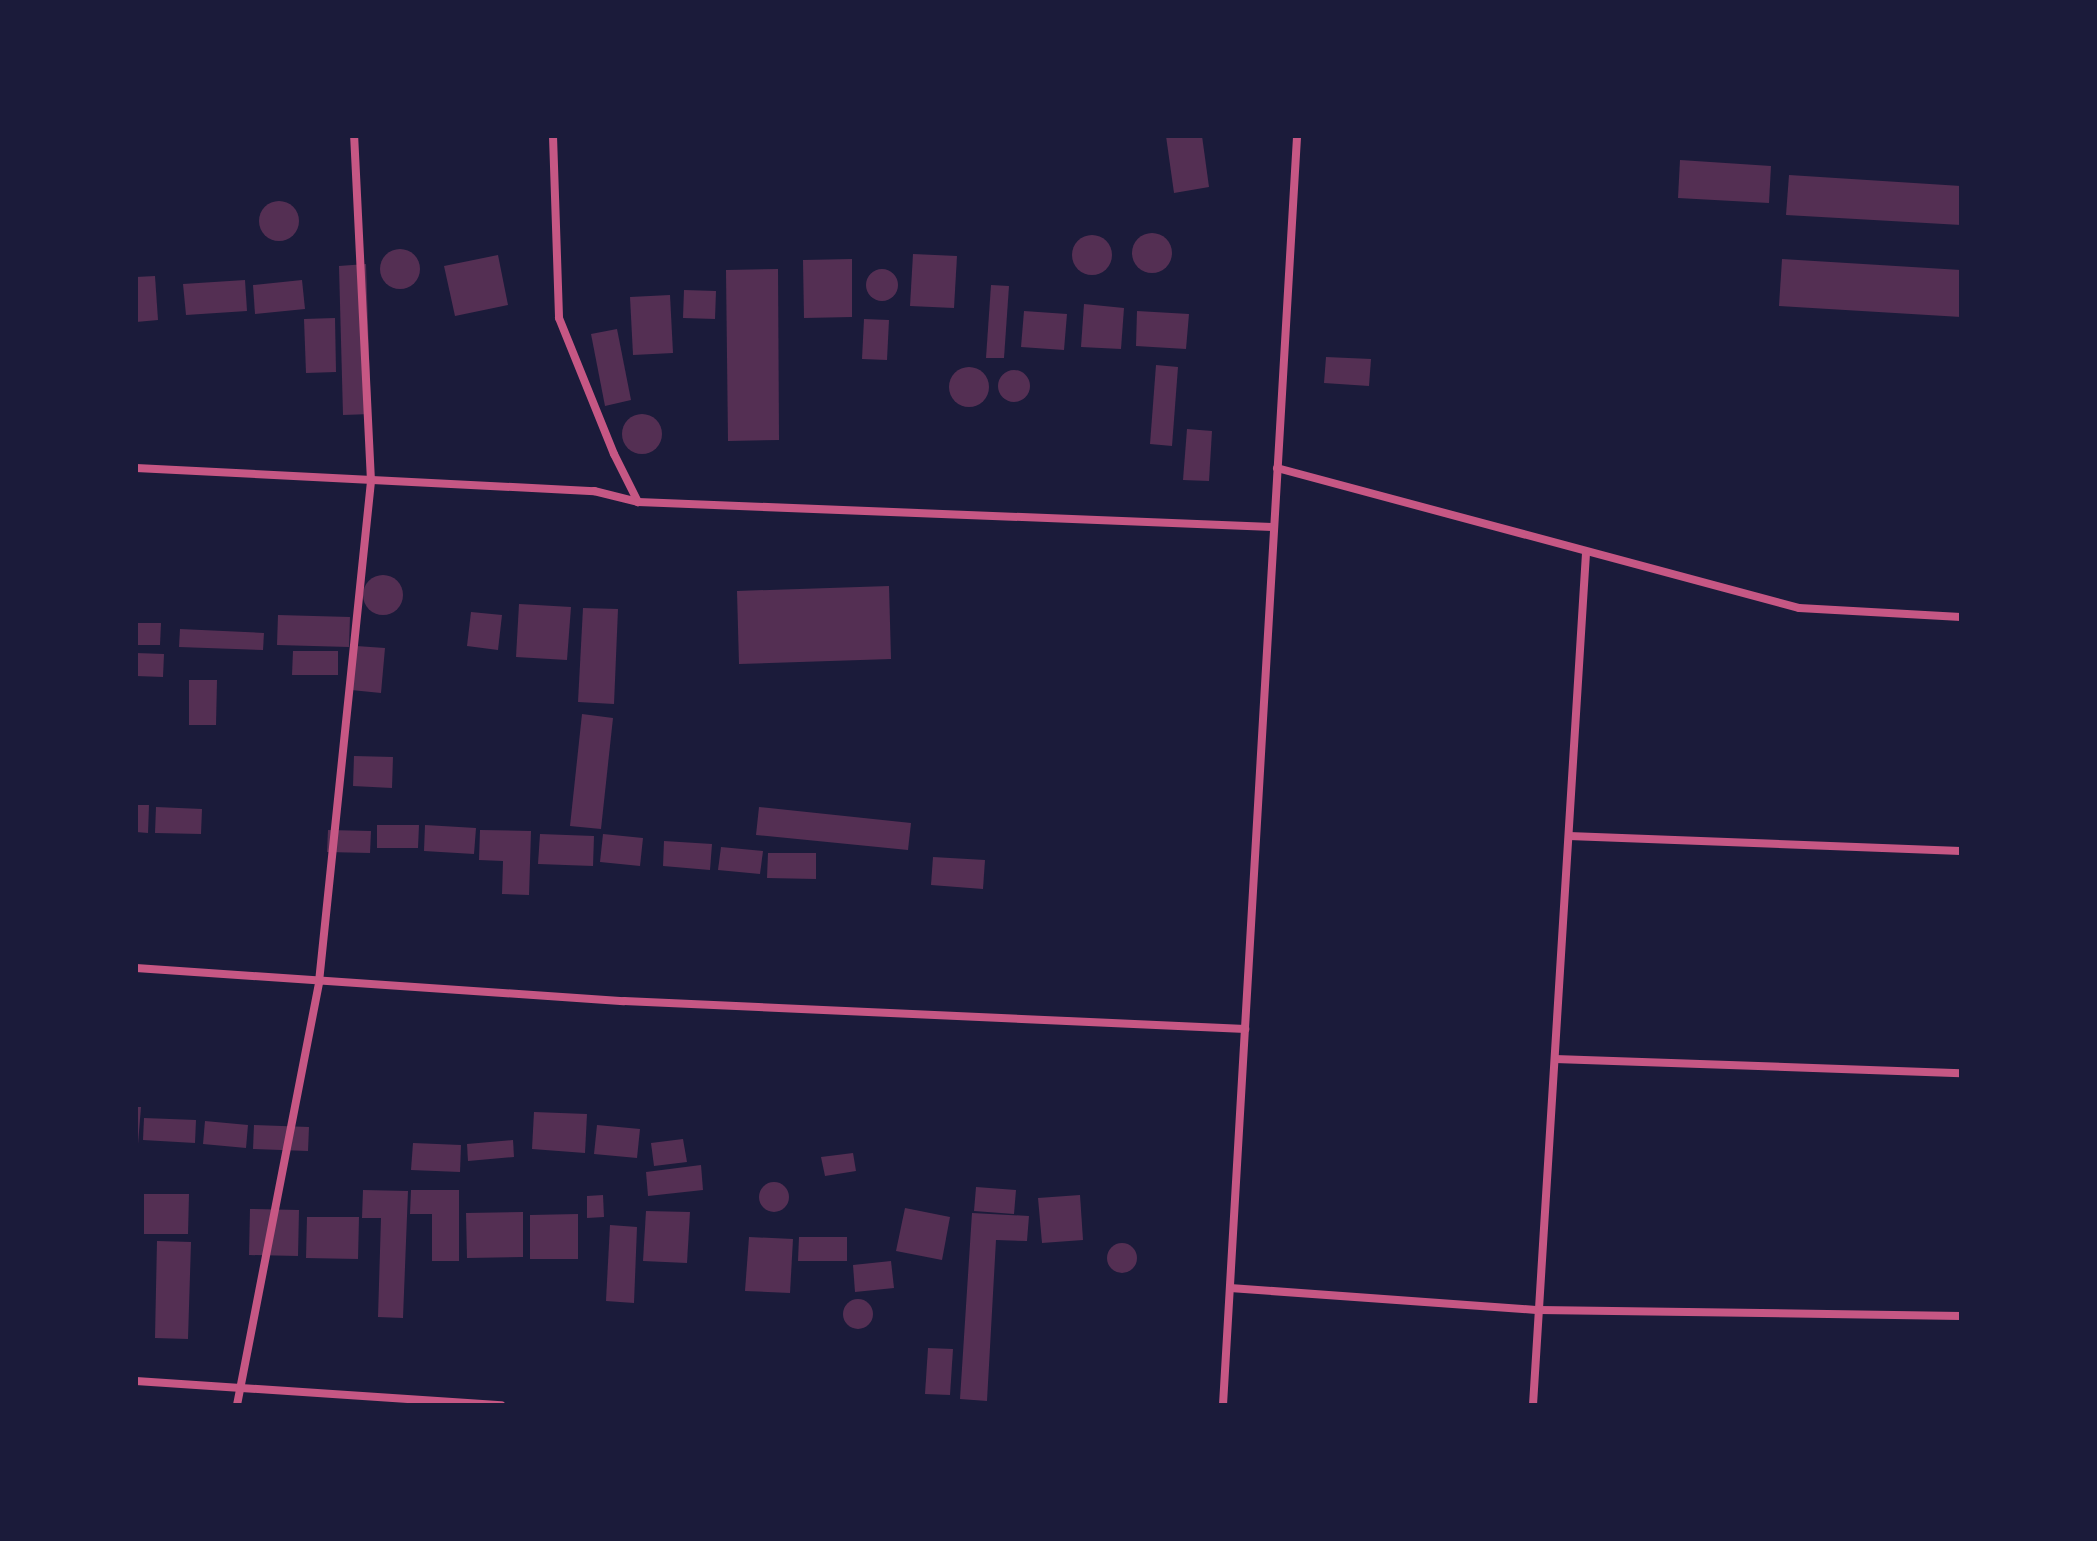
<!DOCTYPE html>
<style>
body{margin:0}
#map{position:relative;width:2097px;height:1541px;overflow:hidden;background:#1b1b3a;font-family:"Sofia Sans Condensed",sans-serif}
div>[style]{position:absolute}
.building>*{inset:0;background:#542f53}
.round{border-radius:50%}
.minor>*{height:8px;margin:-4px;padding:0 4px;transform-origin:4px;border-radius:4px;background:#c65784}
span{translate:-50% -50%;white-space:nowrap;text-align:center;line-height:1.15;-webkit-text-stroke:8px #1b1b3a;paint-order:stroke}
.frame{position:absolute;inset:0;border:138px solid #1b1b3a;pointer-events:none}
</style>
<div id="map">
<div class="building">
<div style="clip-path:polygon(1166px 136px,1202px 136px,1209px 187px,1174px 193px)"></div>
<div style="clip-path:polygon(1680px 160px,1771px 166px,1769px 203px,1678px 198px)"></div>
<div style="clip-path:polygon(1789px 175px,1961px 186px,1961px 225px,1786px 215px)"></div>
<div class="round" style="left:259px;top:201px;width:40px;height:40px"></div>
<div class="round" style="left:1132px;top:233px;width:40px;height:40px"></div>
<div class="round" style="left:1072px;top:235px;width:40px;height:40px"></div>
<div class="round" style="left:380px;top:249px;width:40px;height:40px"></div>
<div style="clip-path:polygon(913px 254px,957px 256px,954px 308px,910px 306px)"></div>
<div style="clip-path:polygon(498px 255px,508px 305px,455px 316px,444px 266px)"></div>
<div style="clip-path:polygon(852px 259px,852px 317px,804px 318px,803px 260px)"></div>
<div style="clip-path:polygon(1782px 259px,1961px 270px,1961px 317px,1779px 306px)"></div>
<div style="clip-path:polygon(366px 264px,371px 414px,343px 415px,339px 266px)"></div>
<div style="clip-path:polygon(778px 269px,779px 440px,728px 441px,726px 270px)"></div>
<div class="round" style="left:866px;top:269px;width:32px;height:32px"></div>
<div style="clip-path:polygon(155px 276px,158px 320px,136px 322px,136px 277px)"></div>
<div style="clip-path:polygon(245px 280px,247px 311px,186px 315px,183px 284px)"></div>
<div style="clip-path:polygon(302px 280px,305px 309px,255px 314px,253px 285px)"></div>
<div style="clip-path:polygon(991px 285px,1009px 286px,1004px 358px,986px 358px)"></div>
<div style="clip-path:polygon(684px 290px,716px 291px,715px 319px,683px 318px)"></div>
<div style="clip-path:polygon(670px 295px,673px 353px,633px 355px,630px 297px)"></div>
<div style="clip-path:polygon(1084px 304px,1124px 308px,1121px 349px,1081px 347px)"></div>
<div style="clip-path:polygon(1024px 311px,1067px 314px,1064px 350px,1021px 347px)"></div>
<div style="clip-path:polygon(1137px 311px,1189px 314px,1186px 349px,1136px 346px)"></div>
<div style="clip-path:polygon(335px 318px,336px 372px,306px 373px,304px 319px)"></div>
<div style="clip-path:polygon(864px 319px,889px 320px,887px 360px,862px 359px)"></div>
<div style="clip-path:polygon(617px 329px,631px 400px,605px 406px,591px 334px)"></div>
<div style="clip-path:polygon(1326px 357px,1371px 359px,1369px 386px,1324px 383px)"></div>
<div style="clip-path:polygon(1156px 365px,1178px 367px,1172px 446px,1150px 444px)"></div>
<div class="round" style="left:949px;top:367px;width:40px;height:40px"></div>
<div class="round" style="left:998px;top:370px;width:32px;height:32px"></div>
<div class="round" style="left:622px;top:414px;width:40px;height:40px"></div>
<div style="clip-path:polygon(1187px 429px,1212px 431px,1209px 481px,1183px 480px)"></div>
<div class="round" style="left:363px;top:575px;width:40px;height:40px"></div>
<div style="clip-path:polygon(889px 586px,891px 659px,739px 664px,737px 591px)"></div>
<div style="clip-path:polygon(519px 604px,571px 607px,567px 660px,516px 657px)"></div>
<div style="clip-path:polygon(583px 608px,618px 609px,614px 704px,578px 702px)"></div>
<div style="clip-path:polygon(471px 612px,502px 615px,498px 650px,467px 646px)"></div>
<div style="clip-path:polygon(278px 615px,350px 617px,349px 647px,277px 645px)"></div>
<div style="clip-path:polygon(136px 623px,161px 623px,160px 645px,136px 645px)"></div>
<div style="clip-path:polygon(180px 629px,264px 633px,263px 650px,179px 647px)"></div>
<div style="clip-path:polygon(356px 646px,385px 648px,381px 693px,351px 690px)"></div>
<div style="clip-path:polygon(293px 651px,338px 651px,338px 675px,292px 675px)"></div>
<div style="clip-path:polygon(136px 653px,164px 654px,163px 677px,136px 676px)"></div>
<div style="clip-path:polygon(189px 680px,217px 680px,216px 725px,189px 725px)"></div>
<div style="clip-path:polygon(582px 714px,613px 718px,601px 829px,570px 826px)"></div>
<div style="clip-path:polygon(354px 756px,393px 757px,392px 788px,353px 786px)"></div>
<div style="clip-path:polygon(136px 805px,149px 805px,148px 833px,136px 832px)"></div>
<div style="clip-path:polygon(156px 807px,202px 809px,201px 834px,155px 833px)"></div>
<div style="clip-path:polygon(759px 807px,911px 823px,908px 850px,756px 835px)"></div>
<div style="clip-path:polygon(377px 825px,419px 825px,418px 848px,377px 848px)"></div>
<div style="clip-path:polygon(425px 825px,476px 828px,474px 854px,424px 851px)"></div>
<div style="clip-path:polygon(328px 830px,371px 831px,370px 853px,327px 852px)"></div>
<div style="clip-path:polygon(480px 830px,531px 831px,529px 895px,502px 894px,503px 861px,479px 860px)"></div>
<div style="clip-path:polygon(540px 834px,594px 836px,593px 866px,538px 864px)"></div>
<div style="clip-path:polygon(603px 834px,643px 838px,640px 866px,600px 862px)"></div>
<div style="clip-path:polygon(664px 841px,712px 844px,710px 870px,663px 866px)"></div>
<div style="clip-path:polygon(721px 847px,763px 851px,760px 874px,718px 870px)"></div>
<div style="clip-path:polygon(768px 853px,816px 853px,816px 879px,767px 878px)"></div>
<div style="clip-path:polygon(933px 857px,985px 860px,983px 889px,931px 885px)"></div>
<div style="clip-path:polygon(136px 1107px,141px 1107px,138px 1144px,136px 1144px)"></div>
<div style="clip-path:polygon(534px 1112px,587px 1114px,585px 1153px,532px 1149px)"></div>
<div style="clip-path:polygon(144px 1118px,196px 1120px,195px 1143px,143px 1140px)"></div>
<div style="clip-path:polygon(205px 1121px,248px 1125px,246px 1148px,203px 1144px)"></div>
<div style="clip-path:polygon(254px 1125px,309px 1127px,308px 1151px,253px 1149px)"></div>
<div style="clip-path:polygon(597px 1125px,640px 1129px,637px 1158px,594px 1154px)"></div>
<div style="clip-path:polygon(683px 1139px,687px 1162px,654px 1166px,651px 1143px)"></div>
<div style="clip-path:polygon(513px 1140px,514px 1157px,468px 1161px,467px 1144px)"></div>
<div style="clip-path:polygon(413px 1143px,461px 1145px,460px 1172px,411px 1170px)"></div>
<div style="clip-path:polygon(853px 1153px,856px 1171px,825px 1176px,821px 1157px)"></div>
<div style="clip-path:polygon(701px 1165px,703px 1190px,648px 1196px,646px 1172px)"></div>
<div class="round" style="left:759px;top:1182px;width:30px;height:30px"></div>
<div style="clip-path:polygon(976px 1187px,1016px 1190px,1014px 1214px,974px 1211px)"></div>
<div style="clip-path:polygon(363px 1190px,408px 1191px,403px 1318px,378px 1317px,381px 1218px,362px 1218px)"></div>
<div style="clip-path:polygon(411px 1190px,459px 1190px,459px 1261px,432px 1261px,432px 1214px,410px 1214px)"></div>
<div style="clip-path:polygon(144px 1194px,189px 1194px,188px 1234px,144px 1234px)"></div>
<div style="clip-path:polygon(603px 1195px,604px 1217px,587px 1218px,587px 1196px)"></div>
<div style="clip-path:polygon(1080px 1195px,1083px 1240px,1042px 1243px,1038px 1198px)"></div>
<div style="clip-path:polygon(905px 1208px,950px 1217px,942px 1260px,896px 1251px)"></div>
<div style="clip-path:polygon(250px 1209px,299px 1210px,298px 1256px,249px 1255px)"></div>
<div style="clip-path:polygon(646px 1211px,690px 1212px,687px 1263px,643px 1261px)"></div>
<div style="clip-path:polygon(523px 1212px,523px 1257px,467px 1258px,466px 1213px)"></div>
<div style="clip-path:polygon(972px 1213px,1029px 1216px,1027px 1241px,996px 1240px,987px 1401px,960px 1399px)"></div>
<div style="clip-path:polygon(578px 1214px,578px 1259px,530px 1259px,530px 1215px)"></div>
<div style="clip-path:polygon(307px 1217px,359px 1217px,358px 1259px,306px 1258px)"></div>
<div style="clip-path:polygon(610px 1225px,637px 1227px,634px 1303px,606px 1301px)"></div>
<div style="clip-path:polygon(749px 1237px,793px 1239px,790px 1293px,745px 1291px)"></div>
<div style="clip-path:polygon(799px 1237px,847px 1237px,847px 1261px,798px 1261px)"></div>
<div style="clip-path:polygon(157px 1241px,191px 1242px,188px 1339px,155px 1338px)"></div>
<div class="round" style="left:1107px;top:1243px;width:30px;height:30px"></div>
<div style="clip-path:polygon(891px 1261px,894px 1288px,855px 1292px,853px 1265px)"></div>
<div class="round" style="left:843px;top:1299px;width:30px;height:30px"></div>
<div style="clip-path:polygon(928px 1348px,953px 1349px,950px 1395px,925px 1394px)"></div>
</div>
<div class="minor">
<div style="left:553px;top:136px;width:182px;rotate:88.1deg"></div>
<div style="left:559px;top:318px;width:147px;rotate:68deg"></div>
<div style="left:614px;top:454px;width:54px;rotate:63.4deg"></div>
<div style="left:136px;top:468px;width:459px;rotate:2.9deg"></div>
<div style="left:594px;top:491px;width:45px;rotate:14deg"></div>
<div style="left:638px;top:502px;width:636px;rotate:2.25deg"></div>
<div style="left:1277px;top:468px;width:540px;rotate:15.01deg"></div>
<div style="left:1799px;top:608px;width:162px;rotate:3.2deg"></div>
<div style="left:1569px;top:836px;width:392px;rotate:2.2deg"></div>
<div style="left:136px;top:968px;width:489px;rotate:3.9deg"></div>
<div style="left:624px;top:1001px;width:622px;rotate:2.58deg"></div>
<div style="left:1555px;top:1059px;width:406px;rotate:2deg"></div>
<div style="left:1230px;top:1288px;width:310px;rotate:4.1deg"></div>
<div style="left:1539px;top:1310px;width:422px;rotate:0.8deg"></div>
<div style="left:136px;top:1381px;width:366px;rotate:3.8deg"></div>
<div style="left:237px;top:1405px;width:431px;rotate:-79deg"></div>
<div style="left:319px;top:982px;width:504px;rotate:-84.07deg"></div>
<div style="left:371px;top:481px;width:345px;rotate:-92.8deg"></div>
<div style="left:1223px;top:1405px;width:1271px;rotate:-86.66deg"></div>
<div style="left:1533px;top:1405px;width:853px;rotate:-86.44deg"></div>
</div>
<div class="frame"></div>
</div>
